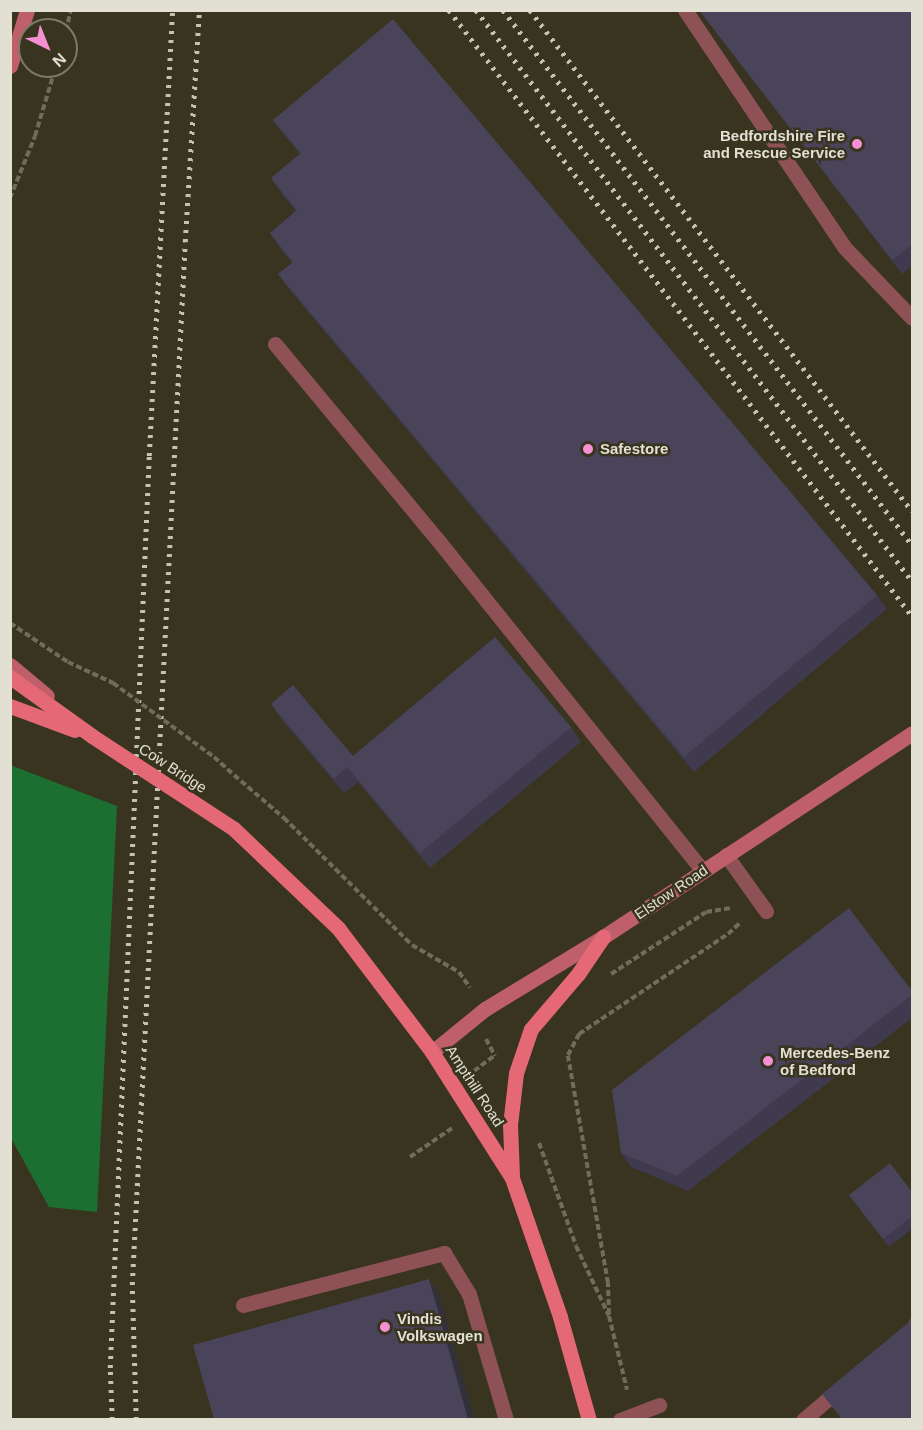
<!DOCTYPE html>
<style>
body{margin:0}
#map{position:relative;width:923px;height:1430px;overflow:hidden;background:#38341f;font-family:Arial,sans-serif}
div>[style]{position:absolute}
.forest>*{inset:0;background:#1d6f31}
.path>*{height:4px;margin-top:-2px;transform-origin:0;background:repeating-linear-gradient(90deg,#6f6c5a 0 6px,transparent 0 9px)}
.lane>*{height:15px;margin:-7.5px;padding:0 7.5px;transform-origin:7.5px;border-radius:7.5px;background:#8e5156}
.secondary>*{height:15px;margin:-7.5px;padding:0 7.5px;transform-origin:7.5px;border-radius:7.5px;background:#bf5f69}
.primary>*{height:15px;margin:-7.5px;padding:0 7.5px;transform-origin:7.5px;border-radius:7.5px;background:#e56877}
.rail>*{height:4.5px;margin-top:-2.25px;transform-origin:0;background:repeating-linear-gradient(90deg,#c4c2b3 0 3px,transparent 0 9px)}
.path-bridge>*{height:4px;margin-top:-2px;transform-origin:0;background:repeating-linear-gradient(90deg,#6f6c5a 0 6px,transparent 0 9px)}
.primary-bridge>*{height:15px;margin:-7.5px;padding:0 7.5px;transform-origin:7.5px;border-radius:7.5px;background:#e56877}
.wall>*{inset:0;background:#3f3a4d}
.shaded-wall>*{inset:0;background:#33303e}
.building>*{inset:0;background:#494459}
.dots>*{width:16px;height:16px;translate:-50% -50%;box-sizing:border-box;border:3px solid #38341f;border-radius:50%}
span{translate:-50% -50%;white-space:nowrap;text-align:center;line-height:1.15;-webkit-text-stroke:5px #38341f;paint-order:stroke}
.poi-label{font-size:15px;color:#e2e0d3;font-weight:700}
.right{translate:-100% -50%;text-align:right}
.left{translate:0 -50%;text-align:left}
.street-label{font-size:15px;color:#e2e0d3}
.frame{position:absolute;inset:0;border:12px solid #e2e0d3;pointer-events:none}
.north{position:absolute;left:18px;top:18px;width:60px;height:60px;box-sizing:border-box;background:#38341f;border:2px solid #7c7967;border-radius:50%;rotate:137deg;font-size:16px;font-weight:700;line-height:24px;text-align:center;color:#e2e0d3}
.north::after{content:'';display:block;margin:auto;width:21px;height:27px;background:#f591d2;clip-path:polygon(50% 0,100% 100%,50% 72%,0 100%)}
</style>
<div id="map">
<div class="forest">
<div style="clip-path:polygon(10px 765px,117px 806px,97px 1212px,49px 1207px,11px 1138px)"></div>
</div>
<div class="path">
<div style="left:66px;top:31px;width:22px;rotate:-77deg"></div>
<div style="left:10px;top:198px;width:67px;rotate:-68deg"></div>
<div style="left:35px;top:136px;width:73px;rotate:-73.3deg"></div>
<div style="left:10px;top:623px;width:70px;rotate:33.9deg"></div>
<div style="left:241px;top:781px;width:57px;rotate:40.7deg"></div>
<div style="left:284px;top:818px;width:180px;rotate:44.8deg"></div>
<div style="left:412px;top:945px;width:54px;rotate:29.9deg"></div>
<div style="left:459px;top:972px;width:19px;rotate:55deg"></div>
<div style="left:611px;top:974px;width:113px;rotate:-33.1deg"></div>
<div style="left:706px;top:912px;width:25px;rotate:-9deg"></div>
<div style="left:486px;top:1039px;width:19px;rotate:62deg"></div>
<div style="left:474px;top:1071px;width:25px;rotate:-37deg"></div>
<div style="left:539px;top:1143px;width:109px;rotate:70.2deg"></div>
<div style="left:576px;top:1246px;width:77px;rotate:64.8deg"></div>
<div style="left:609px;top:1316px;width:76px;rotate:76.3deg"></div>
<div style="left:410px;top:1157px;width:51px;rotate:-34.6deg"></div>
<div style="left:609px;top:1314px;width:31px;rotate:-92deg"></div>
<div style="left:608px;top:1283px;width:231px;rotate:-100deg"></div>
<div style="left:568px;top:1055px;width:24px;rotate:-62deg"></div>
<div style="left:579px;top:1034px;width:179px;rotate:-33.9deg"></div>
<div style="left:728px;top:934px;width:18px;rotate:-43deg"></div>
</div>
<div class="lane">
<div style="left:685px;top:10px;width:285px;rotate:56.1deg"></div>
<div style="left:844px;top:247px;width:98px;rotate:46.2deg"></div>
<div style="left:275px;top:344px;width:254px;rotate:50.3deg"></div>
<div style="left:437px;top:539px;width:425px;rotate:51.3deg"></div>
<div style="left:726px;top:855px;width:69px;rotate:54.5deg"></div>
<div style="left:243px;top:1305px;width:208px;rotate:-14.5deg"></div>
<div style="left:444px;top:1253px;width:48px;rotate:58.6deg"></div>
<div style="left:469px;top:1294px;width:131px;rotate:73.6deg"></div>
<div style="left:620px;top:1420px;width:42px;rotate:-21deg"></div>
<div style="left:803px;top:1420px;width:51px;rotate:-40.2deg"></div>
</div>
<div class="secondary">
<div style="left:10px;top:66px;width:59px;rotate:-73.1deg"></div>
<div style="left:10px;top:665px;width:48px;rotate:40deg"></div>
<div style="left:432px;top:1052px;width:68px;rotate:-39.1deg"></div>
<div style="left:485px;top:1009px;width:138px;rotate:-31.4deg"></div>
<div style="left:603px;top:937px;width:370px;rotate:-33.4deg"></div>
</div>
<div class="primary">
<div style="left:10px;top:677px;width:101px;rotate:35.7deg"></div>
<div style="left:10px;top:706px;width:69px;rotate:20.3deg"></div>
<div style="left:234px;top:829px;width:144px;rotate:43.6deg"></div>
<div style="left:338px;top:928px;width:156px;rotate:52.8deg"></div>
<div style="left:432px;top:1052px;width:149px;rotate:57.6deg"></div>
<div style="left:512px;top:1178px;width:147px;rotate:70.9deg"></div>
<div style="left:560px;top:1317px;width:107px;rotate:74.3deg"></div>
<div style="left:512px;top:1176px;width:51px;rotate:-92.2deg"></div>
<div style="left:510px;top:1125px;width:52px;rotate:-83.4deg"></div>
<div style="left:516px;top:1073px;width:46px;rotate:-71.2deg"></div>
<div style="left:531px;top:1029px;width:72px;rotate:-49.5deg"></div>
<div style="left:578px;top:974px;width:45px;rotate:-56deg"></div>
</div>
<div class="rail">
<div style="left:449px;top:10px;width:763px;rotate:52.62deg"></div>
<div style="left:476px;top:10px;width:718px;rotate:52.64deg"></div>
<div style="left:503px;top:10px;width:673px;rotate:52.6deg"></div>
<div style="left:530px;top:10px;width:630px;rotate:52.68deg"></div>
<div style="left:112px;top:1420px;width:52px;rotate:-92.2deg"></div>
<div style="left:110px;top:1368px;width:913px;rotate:-87.55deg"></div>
<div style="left:149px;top:456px;width:447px;rotate:-87deg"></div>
<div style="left:136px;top:1420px;width:135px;rotate:-91.7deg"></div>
<div style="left:132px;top:1285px;width:1044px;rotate:-87.09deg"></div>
<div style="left:185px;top:242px;width:232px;rotate:-86.5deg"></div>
</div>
<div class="path-bridge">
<div style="left:68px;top:662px;width:50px;rotate:25deg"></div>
<div style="left:113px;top:683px;width:125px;rotate:36.2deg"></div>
<div style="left:214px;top:757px;width:36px;rotate:42deg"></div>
</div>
<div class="primary-bridge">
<div style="left:92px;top:736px;width:170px;rotate:33.2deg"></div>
</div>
<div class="wall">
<div style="clip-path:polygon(699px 10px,912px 10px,912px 266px,902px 274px)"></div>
<div style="clip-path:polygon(273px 120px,877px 595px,887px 609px,694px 772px,289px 289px,278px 274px,292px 263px,280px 248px,270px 233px,296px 211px,281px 193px,271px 178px,300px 154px,284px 135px)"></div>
<div style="clip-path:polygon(271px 704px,353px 756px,571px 727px,581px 742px,430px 868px,358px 782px,344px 793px,281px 719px)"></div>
<div style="clip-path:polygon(912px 991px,912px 1018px,688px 1191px,631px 1167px,621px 1153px)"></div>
<div style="clip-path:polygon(912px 1192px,912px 1229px,889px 1247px,849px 1195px)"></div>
</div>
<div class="shaded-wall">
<div style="clip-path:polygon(429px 1279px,439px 1294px,474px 1419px,468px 1419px)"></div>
</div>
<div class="building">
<div style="clip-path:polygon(699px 10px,912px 10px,912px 57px,910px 59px,912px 62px,912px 100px,911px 101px,912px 102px,912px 244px,892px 260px)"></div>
<div style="clip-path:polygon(393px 19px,877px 595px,684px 757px,278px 274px,293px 262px,270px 233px,297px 210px,271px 178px,301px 153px,273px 120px)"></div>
<div style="clip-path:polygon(495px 637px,571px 727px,420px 853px,347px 767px,334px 779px,271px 704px,293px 685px,353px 756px)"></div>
<div style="clip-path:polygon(849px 908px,912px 991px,912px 995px,677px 1176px,621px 1153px,612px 1090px)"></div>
<div style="clip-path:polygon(890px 1163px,912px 1192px,912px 1216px,883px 1239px,849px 1195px)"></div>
<div style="clip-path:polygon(429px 1279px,468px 1419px,214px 1419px,193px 1345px)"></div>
<div style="clip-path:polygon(912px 1315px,912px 1419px,842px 1419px,822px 1394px,908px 1323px)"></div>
</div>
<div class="dots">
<div style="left:857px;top:144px;background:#f591d2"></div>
<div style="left:588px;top:449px;background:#f591d2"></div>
<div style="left:768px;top:1061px;background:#f591d2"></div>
<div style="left:385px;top:1327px;background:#f591d2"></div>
</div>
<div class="poi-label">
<span class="right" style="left:845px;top:144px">Bedfordshire Fire<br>and Rescue Service</span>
<span class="left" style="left:600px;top:449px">Safestore</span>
<span class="left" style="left:780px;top:1061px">Mercedes-Benz<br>of Bedford</span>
<span class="left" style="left:397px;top:1327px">Vindis<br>Volkswagen</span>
</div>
<div class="street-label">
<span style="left:173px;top:768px;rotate:33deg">Cow Bridge</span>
<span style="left:671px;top:892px;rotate:-34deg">Elstow Road</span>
<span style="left:475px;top:1086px;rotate:57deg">Ampthill Road</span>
</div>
<div class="frame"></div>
<div class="north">N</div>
</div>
